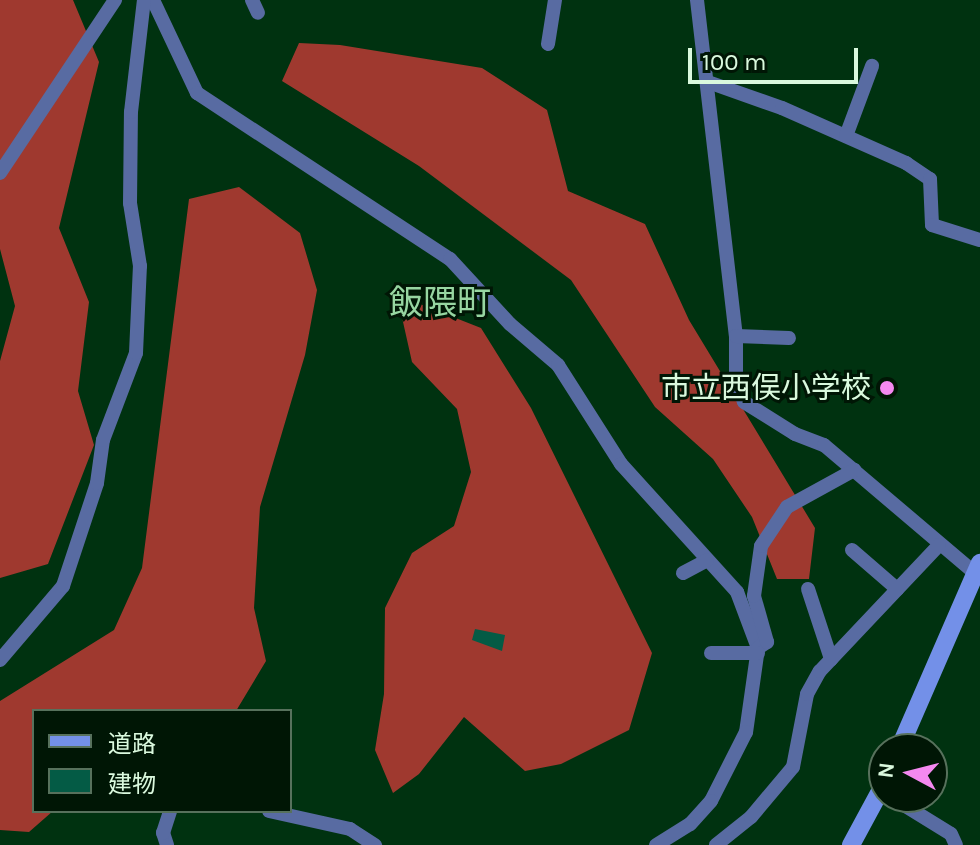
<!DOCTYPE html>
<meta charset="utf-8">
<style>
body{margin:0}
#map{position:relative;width:980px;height:845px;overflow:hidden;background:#003210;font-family:Karla,"Noto Sans JP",sans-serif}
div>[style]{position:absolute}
.forest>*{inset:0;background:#9f392f}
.building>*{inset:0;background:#045b45}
.street>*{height:14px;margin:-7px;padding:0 7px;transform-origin:7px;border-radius:7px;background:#586ba2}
.secondary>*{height:18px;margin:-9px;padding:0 9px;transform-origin:9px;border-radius:9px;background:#7390e8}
.dots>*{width:22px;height:22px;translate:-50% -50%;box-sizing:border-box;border:4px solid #001605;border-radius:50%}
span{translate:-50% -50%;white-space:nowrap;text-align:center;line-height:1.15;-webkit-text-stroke:6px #001605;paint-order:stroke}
.poi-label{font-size:30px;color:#daf9de}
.right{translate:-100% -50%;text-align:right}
.quarter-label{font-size:34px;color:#97d6a1}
.legend{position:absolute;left:32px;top:709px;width:260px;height:104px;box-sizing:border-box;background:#001605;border:2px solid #57715c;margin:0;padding:10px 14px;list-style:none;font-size:24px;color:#daf9de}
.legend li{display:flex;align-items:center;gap:16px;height:40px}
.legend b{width:40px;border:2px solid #57715c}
.north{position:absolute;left:868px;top:733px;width:80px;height:80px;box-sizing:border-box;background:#001605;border:2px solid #57715c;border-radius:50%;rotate:277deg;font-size:22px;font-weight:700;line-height:32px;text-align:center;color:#daf9de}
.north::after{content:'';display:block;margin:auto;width:28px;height:36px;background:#f489f0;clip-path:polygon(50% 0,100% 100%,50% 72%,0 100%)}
.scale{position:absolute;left:688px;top:48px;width:170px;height:36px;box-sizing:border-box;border:4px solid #daf9de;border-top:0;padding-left:10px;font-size:24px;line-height:28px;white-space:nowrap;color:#daf9de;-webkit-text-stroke:6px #001605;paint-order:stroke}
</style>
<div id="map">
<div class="forest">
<div style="clip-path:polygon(0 0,73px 0,99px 62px,59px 228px,89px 302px,78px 391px,94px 445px,48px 564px,0 578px,0 361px,15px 306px,0 249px)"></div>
<div style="clip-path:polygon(299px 43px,340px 45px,482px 68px,547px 110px,568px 191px,645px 224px,689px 320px,815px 528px,809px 579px,777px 579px,752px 517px,713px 459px,655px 407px,571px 280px,419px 166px,282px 81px)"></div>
<div style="clip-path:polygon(239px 187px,300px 233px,317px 290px,305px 355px,260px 507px,254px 608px,266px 661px,236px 711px,34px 711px,34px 811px,53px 811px,29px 832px,0 830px,0 701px,114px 630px,142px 568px,189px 199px)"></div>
<div style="clip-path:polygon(415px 302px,481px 328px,531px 408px,652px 653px,629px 730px,561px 764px,525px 771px,464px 717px,419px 774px,393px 793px,375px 750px,384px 694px,385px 608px,412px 553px,454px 526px,471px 472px,457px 409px,412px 362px,401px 313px)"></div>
</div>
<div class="building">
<div style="clip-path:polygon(475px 629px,505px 635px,502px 651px,472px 640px)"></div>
</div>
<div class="street">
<div style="left:153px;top:0;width:103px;rotate:64.7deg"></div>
<div style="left:197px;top:93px;width:303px;rotate:33.3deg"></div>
<div style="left:450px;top:259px;width:88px;rotate:47.3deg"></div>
<div style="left:510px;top:324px;width:63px;rotate:40.5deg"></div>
<div style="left:558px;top:365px;width:117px;rotate:57.5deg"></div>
<div style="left:621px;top:464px;width:173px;rotate:47.8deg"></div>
<div style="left:737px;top:592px;width:60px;rotate:69.4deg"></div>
<div style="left:758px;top:648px;width:85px;rotate:98.1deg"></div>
<div style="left:746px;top:732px;width:77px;rotate:116.9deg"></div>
<div style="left:711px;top:801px;width:31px;rotate:132deg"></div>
<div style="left:690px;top:824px;width:40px;rotate:148deg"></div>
<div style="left:252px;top:0;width:14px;rotate:65deg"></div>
<div style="left:697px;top:0;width:338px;rotate:83.4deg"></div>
<div style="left:736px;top:336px;width:44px;rotate:90deg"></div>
<div style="left:736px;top:380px;width:23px;rotate:70deg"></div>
<div style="left:744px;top:402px;width:60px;rotate:32.1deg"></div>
<div style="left:795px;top:434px;width:31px;rotate:21deg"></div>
<div style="left:824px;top:445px;width:198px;rotate:40.3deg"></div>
<div style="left:548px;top:44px;width:45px;rotate:-81deg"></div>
<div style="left:708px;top:82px;width:78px;rotate:19.4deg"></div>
<div style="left:782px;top:108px;width:136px;rotate:23.9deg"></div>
<div style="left:906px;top:163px;width:29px;rotate:34deg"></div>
<div style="left:930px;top:179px;width:46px;rotate:87.5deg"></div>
<div style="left:932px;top:225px;width:50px;rotate:17.4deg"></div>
<div style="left:846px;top:136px;width:75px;rotate:-69.6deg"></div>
<div style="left:0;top:173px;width:208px;rotate:-56.4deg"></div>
<div style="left:736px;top:336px;width:53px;rotate:2.2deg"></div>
<div style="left:852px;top:550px;width:60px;rotate:40.9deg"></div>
<div style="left:683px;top:573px;width:27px;rotate:-28deg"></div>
<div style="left:808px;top:589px;width:74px;rotate:71.8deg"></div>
<div style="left:758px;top:648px;width:11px;rotate:-34deg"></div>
<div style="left:767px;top:642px;width:48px;rotate:-105.8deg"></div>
<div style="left:754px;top:596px;width:50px;rotate:-82deg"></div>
<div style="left:761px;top:546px;width:47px;rotate:-56.3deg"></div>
<div style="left:787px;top:507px;width:77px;rotate:-28.9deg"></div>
<div style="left:711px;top:653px;width:47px"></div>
<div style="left:0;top:660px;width:97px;rotate:-49.6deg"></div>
<div style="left:63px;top:586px;width:108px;rotate:-71.7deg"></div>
<div style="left:97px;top:483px;width:43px;rotate:-82.1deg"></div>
<div style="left:103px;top:440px;width:93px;rotate:-69.2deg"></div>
<div style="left:136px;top:353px;width:87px;rotate:-87.4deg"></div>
<div style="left:140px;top:266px;width:64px;rotate:-99deg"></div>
<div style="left:130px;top:203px;width:91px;rotate:-89.4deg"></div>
<div style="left:131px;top:112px;width:113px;rotate:-83.4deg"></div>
<div style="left:891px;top:797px;width:70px;rotate:31.7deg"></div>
<div style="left:951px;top:834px;width:12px;rotate:66deg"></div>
<div style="left:269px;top:811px;width:83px;rotate:12.5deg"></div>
<div style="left:350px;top:829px;width:30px;rotate:33deg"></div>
<div style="left:167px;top:845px;width:13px;rotate:-108deg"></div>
<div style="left:163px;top:833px;width:23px;rotate:-72deg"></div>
<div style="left:716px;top:845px;width:45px;rotate:-38.7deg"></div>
<div style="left:751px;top:817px;width:65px;rotate:-50deg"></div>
<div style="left:793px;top:767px;width:74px;rotate:-79.1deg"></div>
<div style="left:807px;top:694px;width:26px;rotate:-61deg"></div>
<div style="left:820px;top:671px;width:173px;rotate:-46.6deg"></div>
</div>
<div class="secondary">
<div style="left:899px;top:749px;width:203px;rotate:-66.5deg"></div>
<div style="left:851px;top:845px;width:69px;rotate:-61.6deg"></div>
</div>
<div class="dots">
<div style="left:887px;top:388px;background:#f489f0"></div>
</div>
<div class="poi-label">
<span class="right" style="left:871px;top:388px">市立西俣小学校</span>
</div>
<div class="quarter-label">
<span style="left:440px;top:304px">飯隈町</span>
</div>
<ul class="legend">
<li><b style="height:10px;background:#7390e8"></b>道路</li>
<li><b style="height:22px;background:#045b45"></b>建物</li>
</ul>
<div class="north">N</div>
<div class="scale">100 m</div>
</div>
